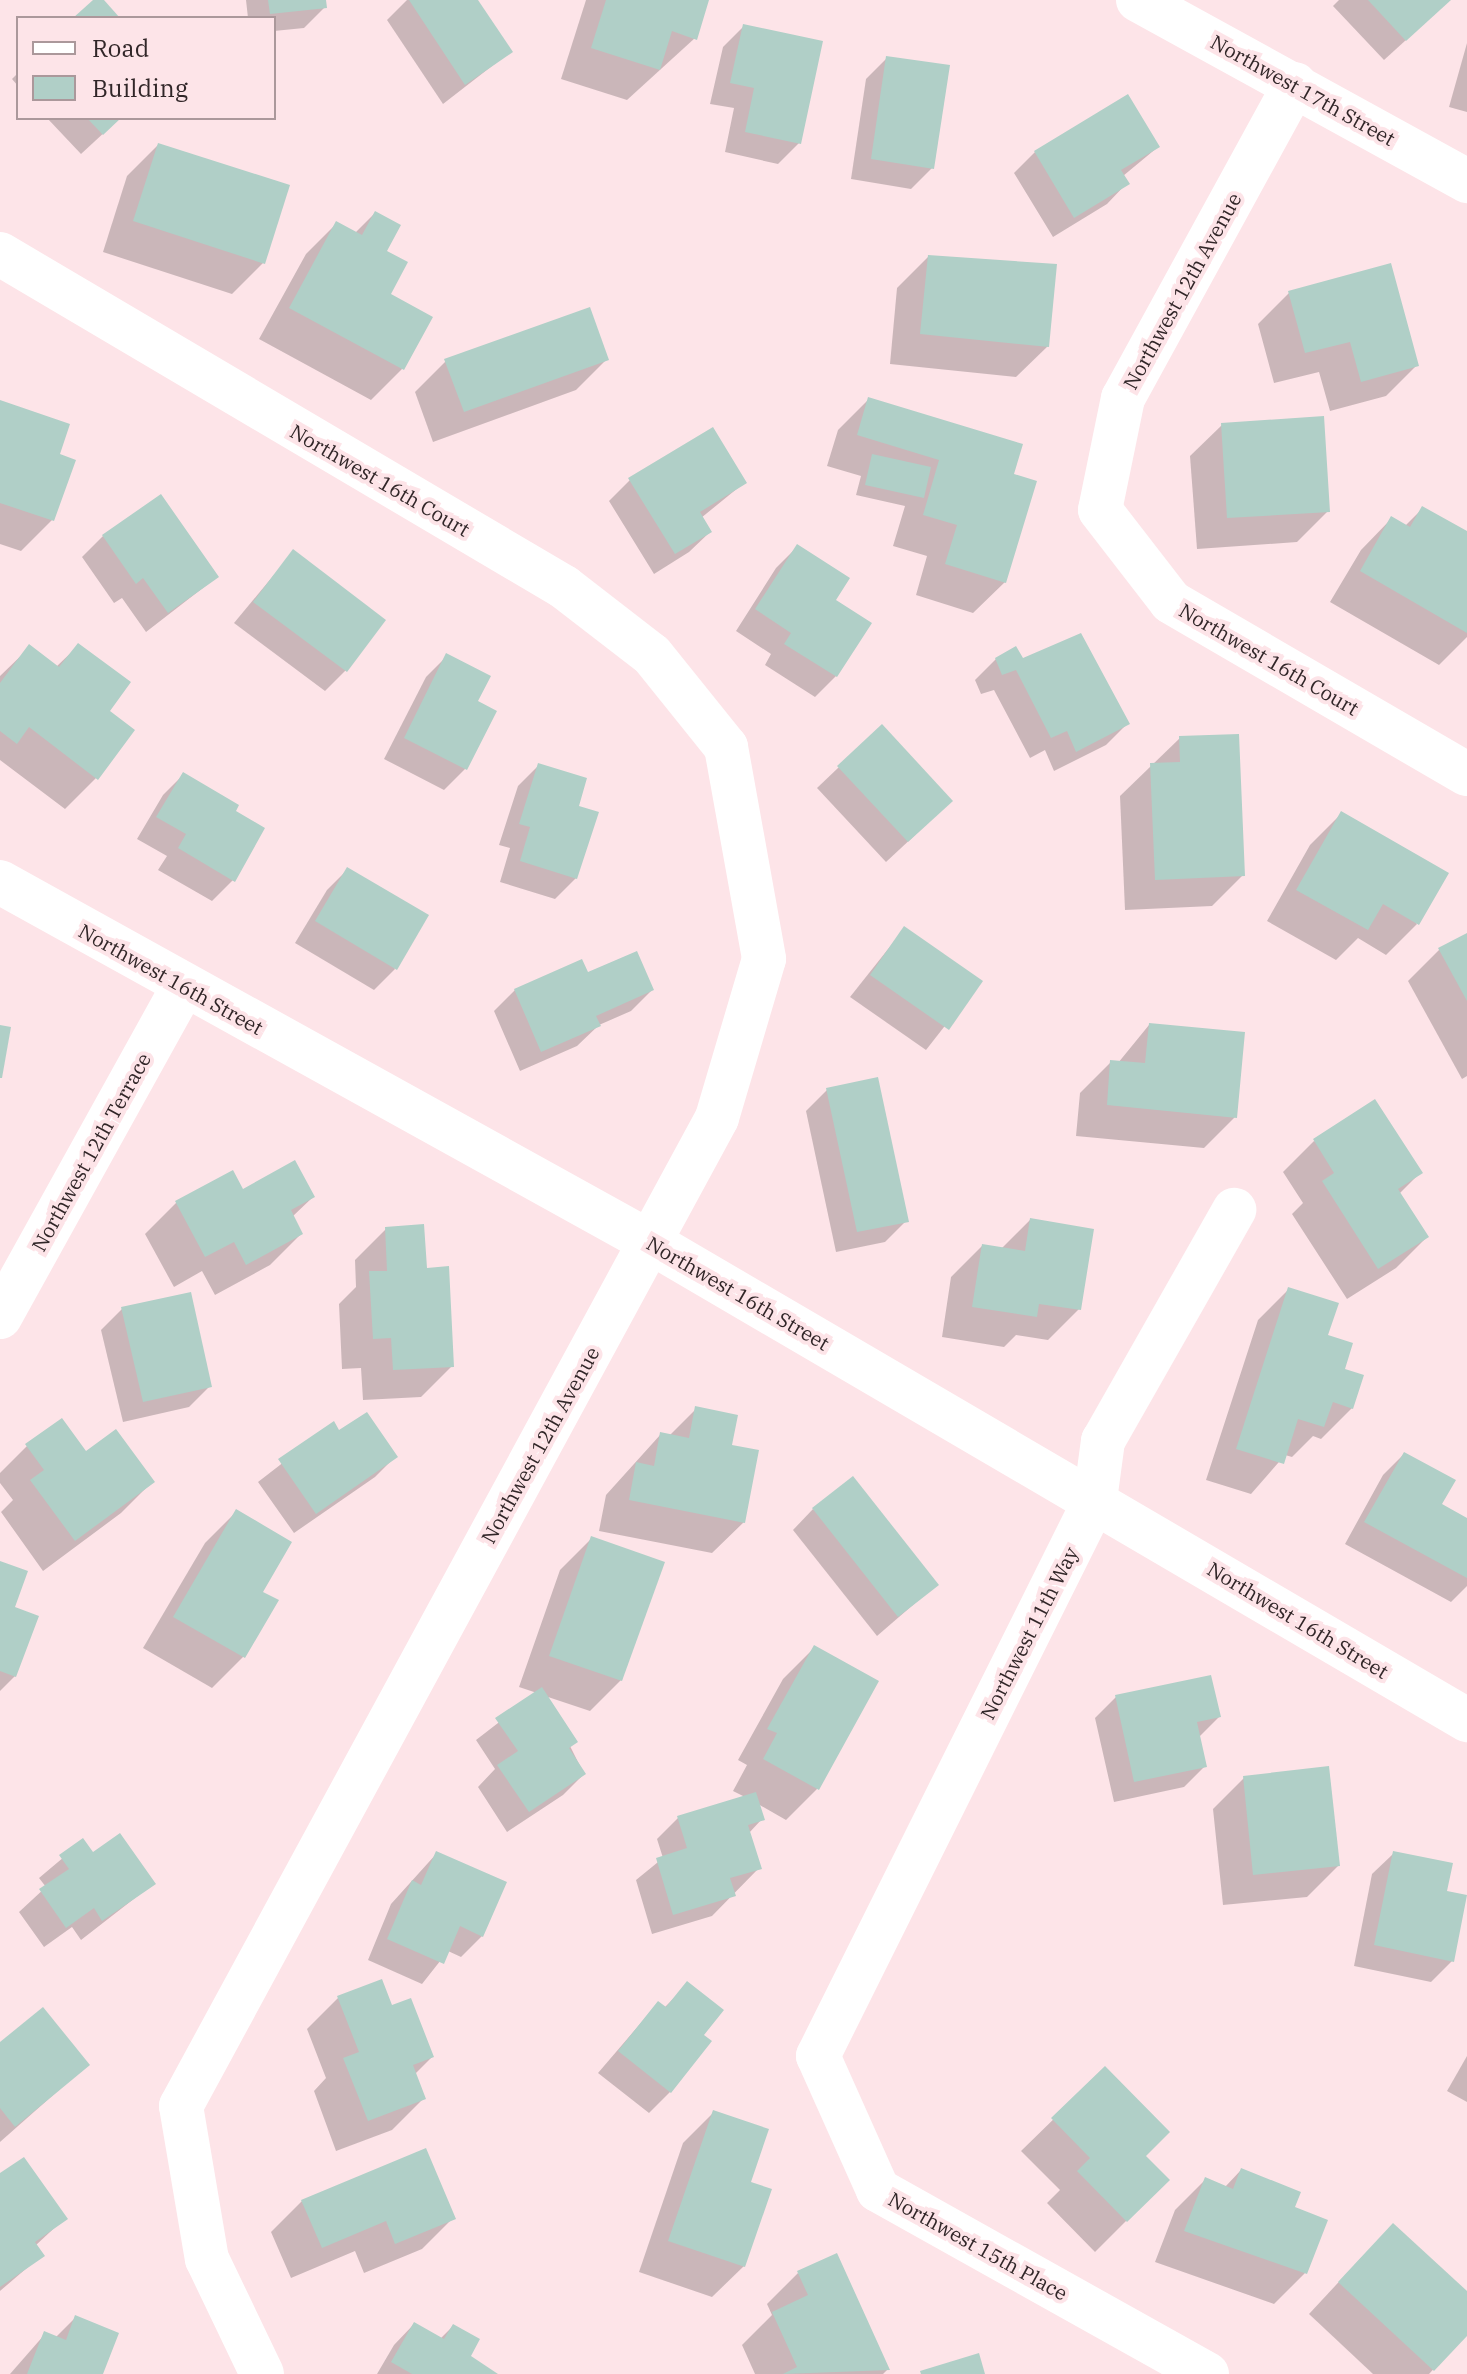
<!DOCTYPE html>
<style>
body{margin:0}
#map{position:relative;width:1467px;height:2374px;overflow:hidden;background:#fde4e8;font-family:"IBM Plex Serif",serif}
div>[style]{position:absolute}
.shadow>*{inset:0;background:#0003}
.building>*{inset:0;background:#b0cfc7}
.minor>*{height:44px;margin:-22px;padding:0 22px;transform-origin:22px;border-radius:22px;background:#fff}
span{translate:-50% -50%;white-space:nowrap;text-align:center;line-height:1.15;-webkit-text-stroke:8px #fde4e8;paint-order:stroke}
.street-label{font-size:20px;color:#312628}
.legend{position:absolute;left:16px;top:16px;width:260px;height:104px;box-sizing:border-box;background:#fde4e8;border:2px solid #ab989b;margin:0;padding:10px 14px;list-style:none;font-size:24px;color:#312628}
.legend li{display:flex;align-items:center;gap:16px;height:40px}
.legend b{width:40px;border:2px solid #ab989b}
</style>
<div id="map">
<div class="shadow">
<div style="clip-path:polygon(230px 0,324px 0,325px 7px,304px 28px,274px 31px,274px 18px,248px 18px,246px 0)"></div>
<div style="clip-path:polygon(407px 0,476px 0,510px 52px,443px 104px,387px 20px)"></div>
<div style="clip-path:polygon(586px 0,707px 0,695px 38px,627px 100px,561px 79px)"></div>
<div style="clip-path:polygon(1339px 0,1450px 0,1384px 60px,1333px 6px)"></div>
<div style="clip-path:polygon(744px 26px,799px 143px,778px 164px,725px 152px,734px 108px,710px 104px,723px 47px)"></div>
<div style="clip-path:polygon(1467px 43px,1467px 112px,1449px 107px)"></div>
<div style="clip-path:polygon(887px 58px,932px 168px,911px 189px,851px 179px,866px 79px)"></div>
<div style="clip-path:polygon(18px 73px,18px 86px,12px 79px)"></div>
<div style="clip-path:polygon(47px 118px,120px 118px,81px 154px)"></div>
<div style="clip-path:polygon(158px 145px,263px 263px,232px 294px,103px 252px,127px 176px)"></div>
<div style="clip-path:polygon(1158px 147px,1123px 176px,1127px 183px,1107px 204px,1053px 237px,1014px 173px,1035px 152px)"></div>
<div style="clip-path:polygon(375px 213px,402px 369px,371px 400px,259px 339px,306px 254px,337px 223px,355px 233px)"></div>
<div style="clip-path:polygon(928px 257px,1048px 346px,1016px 377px,890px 364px,897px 288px)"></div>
<div style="clip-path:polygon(1289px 293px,1417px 365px,1386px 396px,1330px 411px,1319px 372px,1274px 383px,1258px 324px)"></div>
<div style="clip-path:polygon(607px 359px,576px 390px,433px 442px,415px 392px,446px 361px)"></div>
<div style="clip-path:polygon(869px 399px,1011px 475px,1005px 582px,973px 613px,916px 595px,927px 556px,893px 546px,905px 506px,856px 495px,861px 476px,827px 466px,838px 430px)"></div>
<div style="clip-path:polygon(0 402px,57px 456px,52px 520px,21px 551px,0 544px)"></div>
<div style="clip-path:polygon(1222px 425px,1328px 511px,1297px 542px,1197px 549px,1190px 456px)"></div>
<div style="clip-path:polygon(630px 480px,744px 483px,701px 518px,710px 532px,689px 552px,654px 574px,609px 501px)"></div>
<div style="clip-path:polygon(1423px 508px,1467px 533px,1467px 637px,1439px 665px,1330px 602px,1361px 550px,1392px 518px,1405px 526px)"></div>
<div style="clip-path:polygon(103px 536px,217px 577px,146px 632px,122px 598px,114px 603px,82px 557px)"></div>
<div style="clip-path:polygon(797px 547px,834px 600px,836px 676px,815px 697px,765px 665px,771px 654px,736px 631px,776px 568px)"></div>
<div style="clip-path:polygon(293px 552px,346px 670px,325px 691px,234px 623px)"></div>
<div style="clip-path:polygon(79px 645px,107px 711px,96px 778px,65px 809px,0 760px,0 676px,30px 647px,56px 667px)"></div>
<div style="clip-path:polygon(447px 656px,475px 702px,465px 769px,444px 790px,384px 759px,426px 677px)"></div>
<div style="clip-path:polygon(996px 659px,1022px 660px,1127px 724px,1106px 745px,1054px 771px,1045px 750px,1030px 758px,994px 690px,981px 694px,975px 680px)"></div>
<div style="clip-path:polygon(881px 727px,929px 822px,886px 862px,817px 788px)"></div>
<div style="clip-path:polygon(1180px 738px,1243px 875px,1212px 906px,1125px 910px,1120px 796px)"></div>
<div style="clip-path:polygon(539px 765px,577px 807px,576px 878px,555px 899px,500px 882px,510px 848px,499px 845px,518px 786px)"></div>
<div style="clip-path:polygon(184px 774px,233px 811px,233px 880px,212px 901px,158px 870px,167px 856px,137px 839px,163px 795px)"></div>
<div style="clip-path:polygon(1341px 814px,1417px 924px,1386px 955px,1358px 938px,1336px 960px,1267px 921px,1310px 845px)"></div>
<div style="clip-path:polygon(348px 869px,395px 969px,374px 990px,295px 943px,327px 890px)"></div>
<div style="clip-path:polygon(904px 929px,980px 981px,926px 1050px,850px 997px)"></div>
<div style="clip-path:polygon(1467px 935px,1467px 1076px,1462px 1079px,1408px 981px,1439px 950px)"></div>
<div style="clip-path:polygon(587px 975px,652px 990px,631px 1011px,599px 1025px,577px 1046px,520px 1071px,494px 1011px,515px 990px)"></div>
<div style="clip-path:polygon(1149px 1025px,1235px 1117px,1204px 1148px,1076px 1136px,1080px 1093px,1111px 1062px,1118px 1063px)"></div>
<div style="clip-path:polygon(827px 1090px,906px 1221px,885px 1242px,836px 1252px,806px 1111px)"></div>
<div style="clip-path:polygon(1314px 1141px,1420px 1173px,1399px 1194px,1427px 1237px,1396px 1268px,1347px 1299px,1292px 1214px,1303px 1203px,1283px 1172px)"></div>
<div style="clip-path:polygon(242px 1192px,313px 1197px,292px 1217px,301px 1234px,270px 1265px,215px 1295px,202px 1271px,174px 1287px,145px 1234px,176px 1203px)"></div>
<div style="clip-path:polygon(1030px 1220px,1079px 1309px,1048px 1340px,1016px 1335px,1004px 1347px,942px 1337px,951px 1277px,982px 1246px,1001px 1249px)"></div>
<div style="clip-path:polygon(386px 1229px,425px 1270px,452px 1366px,421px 1397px,363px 1400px,361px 1368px,342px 1369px,339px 1304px,356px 1287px,355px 1260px)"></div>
<div style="clip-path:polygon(1289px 1289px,1326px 1337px,1343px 1370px,1352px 1408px,1321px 1439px,1313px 1436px,1292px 1457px,1285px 1455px,1251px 1494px,1206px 1480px,1258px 1320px)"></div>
<div style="clip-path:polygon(122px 1309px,210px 1386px,189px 1407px,123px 1422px,101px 1330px)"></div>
<div style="clip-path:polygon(696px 1409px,730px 1446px,744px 1522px,712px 1553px,599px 1531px,606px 1495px,661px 1434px,669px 1436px)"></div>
<div style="clip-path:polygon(333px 1424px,339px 1433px,396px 1456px,375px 1477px,294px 1533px,258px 1482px)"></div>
<div style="clip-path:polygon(27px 1446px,86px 1454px,152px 1482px,121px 1513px,43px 1571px,1px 1512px,13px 1500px,0 1483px,0 1473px)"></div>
<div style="clip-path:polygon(1404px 1454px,1440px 1505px,1467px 1520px,1467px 1586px,1451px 1602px,1345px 1544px,1383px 1475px)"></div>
<div style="clip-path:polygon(813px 1509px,936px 1585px,877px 1636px,793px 1530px)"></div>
<div style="clip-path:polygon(236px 1512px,243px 1657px,212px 1688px,143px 1648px,205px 1543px)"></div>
<div style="clip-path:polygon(591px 1539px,621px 1680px,590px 1711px,545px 1696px,584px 1774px,563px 1795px,507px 1832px,478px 1787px,495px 1769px,476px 1740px,537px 1693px,519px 1687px,560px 1570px)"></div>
<div style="clip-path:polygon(0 1563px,12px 1608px,15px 1676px,0 1691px)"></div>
<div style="clip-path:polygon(814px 1648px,877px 1682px,817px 1789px,786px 1820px,758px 1804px,762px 1819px,749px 1833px,759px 1868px,712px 1916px,652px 1934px,636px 1880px,663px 1858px,657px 1839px,678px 1818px,745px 1797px,733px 1791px,747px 1765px,738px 1760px,783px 1679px)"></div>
<div style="clip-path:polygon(1116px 1697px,1219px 1717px,1199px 1737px,1205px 1766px,1184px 1787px,1114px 1802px,1095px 1718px)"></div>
<div style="clip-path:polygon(1244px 1778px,1338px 1866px,1307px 1897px,1223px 1905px,1213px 1809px)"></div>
<div style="clip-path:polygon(83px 1841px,93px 1854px,153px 1884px,81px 1940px,72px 1927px,44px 1947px,19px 1912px,46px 1887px,39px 1878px)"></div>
<div style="clip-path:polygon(437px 1853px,482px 1936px,461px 1957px,448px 1951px,422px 1984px,368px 1960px,391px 1904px)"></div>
<div style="clip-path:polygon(1393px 1854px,1445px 1892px,1452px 1961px,1431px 1982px,1354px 1966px,1372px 1874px)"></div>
<div style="clip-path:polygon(688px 1984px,702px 2036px,670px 2092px,649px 2113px,598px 2073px,658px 2003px,664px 2008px)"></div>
<div style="clip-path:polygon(338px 1998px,391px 2008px,432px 2057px,414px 2075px,423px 2099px,392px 2130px,336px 2151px,314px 2091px,326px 2078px,307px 2029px)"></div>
<div style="clip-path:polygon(0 2045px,87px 2065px,0 2142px)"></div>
<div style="clip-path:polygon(1467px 2056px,1467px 2102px,1447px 2091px)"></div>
<div style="clip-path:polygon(1105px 2069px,1144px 2156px,1167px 2180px,1095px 2252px,1047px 2203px,1060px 2190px,1021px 2151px)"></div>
<div style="clip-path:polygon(714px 2112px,749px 2183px,744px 2266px,712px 2297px,639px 2272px,683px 2143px)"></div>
<div style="clip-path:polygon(1241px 2170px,1292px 2208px,1305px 2273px,1274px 2304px,1155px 2262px,1175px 2210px,1206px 2179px,1225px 2187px)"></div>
<div style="clip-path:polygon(0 2176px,65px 2218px,35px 2246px,42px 2255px,0 2291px)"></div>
<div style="clip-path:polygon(302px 2201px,453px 2218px,422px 2249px,364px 2273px,355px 2251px,291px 2278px,271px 2232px)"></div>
<div style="clip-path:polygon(1362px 2257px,1467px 2294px,1467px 2333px,1429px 2374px,1373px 2374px,1309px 2314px)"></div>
<div style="clip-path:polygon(798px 2273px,888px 2369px,883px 2374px,755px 2374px,742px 2345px,772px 2315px,767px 2304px)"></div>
<div style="clip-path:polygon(76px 2317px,101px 2374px,10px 2374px,45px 2334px,55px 2338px)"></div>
<div style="clip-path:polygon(414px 2324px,440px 2339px,453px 2326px,468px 2356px,496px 2374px,377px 2374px,394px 2345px)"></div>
</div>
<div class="building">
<div style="clip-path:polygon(93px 0,104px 0,120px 18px,73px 18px)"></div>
<div style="clip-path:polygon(268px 0,326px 0,327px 8px,270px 14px)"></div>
<div style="clip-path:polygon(409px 0,478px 0,513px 52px,465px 85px)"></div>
<div style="clip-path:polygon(606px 0,709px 0,697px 40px,672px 31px,660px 70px,591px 48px)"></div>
<div style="clip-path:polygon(1368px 0,1451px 0,1406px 41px)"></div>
<div style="clip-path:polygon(743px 24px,823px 41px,801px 144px,745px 132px,754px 88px,730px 83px)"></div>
<div style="clip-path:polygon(886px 56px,950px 65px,934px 169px,871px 159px)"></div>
<div style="clip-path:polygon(1128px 94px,1160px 147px,1121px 170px,1130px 184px,1074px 218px,1034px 151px)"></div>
<div style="clip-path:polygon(87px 118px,121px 118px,103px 135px)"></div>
<div style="clip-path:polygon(158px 143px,290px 185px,265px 264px,133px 221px)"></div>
<div style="clip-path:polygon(375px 211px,401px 225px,387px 251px,408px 262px,391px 294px,433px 317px,404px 370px,289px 308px,336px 221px,362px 235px)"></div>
<div style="clip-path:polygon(928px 255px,1057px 264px,1049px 347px,920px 334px)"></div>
<div style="clip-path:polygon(1391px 263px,1419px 366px,1361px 382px,1350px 342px,1305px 353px,1288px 291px)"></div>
<div style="clip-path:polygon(590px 307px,609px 360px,464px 412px,444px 359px)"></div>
<div style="clip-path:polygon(868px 397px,1023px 444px,1014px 474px,1037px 481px,1006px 583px,945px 564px,957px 525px,923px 515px,939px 460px,857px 435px)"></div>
<div style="clip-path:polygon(0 400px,70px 424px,60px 454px,76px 460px,54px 521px,0 503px)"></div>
<div style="clip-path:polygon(1324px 416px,1330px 512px,1227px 518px,1221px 423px)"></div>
<div style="clip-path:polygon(713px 427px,747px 483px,700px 512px,712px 532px,675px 554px,628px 478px)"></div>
<div style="clip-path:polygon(872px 454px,931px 467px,924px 498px,865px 485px)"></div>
<div style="clip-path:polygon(161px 494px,219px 577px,168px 613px,143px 578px,136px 584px,102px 535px)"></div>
<div style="clip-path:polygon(1422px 506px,1467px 531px,1467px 633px,1360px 571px,1391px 516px,1410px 527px)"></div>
<div style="clip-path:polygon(797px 544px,850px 578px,836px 600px,872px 623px,837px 677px,784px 644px,791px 633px,755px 609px)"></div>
<div style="clip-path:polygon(293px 549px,386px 620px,347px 672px,253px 602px)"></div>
<div style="clip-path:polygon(1081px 633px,1130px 724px,1076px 752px,1067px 731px,1051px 738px,1016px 670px,1002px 675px,995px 658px,1016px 646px,1023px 658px)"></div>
<div style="clip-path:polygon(78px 643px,131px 682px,110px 711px,135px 730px,98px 780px,29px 727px,17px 744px,0 731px,0 683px,29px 644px,59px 667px)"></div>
<div style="clip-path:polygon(446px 653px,491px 676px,478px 701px,497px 711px,467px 770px,404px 738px)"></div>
<div style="clip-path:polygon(882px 724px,953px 801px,908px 842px,837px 766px)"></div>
<div style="clip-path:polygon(1239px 734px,1245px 876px,1155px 880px,1150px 763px,1180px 762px,1179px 736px)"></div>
<div style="clip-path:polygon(538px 763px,587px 778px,579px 806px,599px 812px,577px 879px,520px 861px,530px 827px,519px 824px)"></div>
<div style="clip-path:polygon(183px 772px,239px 805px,236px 811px,265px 828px,235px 882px,178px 848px,186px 834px,156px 817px)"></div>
<div style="clip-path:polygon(1341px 811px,1449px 873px,1419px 925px,1383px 904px,1368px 930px,1296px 890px)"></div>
<div style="clip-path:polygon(347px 867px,429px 915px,397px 970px,315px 921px)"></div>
<div style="clip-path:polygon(904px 926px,983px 981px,949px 1030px,870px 975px)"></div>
<div style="clip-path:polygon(1467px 933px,1467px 1001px,1438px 948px)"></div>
<div style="clip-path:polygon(637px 951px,654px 990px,596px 1016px,601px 1026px,541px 1052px,514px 989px,582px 959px,588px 972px)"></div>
<div style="clip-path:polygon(1149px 1023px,1245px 1032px,1237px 1118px,1107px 1105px,1110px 1060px,1145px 1063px)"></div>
<div style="clip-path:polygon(0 1025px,11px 1027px,2px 1078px,0 1078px)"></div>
<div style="clip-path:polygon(878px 1077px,909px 1222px,857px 1232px,826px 1088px)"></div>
<div style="clip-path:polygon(1375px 1099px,1423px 1173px,1398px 1189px,1429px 1237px,1378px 1269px,1322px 1181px,1334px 1173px,1313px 1139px)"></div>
<div style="clip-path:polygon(295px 1160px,315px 1197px,291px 1210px,303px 1234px,246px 1265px,234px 1242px,205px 1257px,175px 1201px,233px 1170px,243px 1189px)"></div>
<div style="clip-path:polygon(1030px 1218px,1094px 1229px,1081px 1310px,1039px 1304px,1037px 1317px,972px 1307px,982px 1244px,1025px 1251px)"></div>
<div style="clip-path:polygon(424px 1224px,427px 1268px,449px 1266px,454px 1367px,393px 1370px,391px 1338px,373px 1339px,369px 1271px,387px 1271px,385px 1227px)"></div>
<div style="clip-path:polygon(1288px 1287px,1339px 1303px,1328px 1335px,1353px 1343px,1345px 1369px,1364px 1375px,1353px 1409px,1333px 1402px,1324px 1427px,1298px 1419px,1284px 1464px,1236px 1449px)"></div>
<div style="clip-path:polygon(191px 1292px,212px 1387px,143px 1402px,121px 1307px)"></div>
<div style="clip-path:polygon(695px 1406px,738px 1415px,732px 1445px,759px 1450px,745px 1523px,629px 1500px,636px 1462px,654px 1466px,660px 1432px,689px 1438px)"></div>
<div style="clip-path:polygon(367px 1412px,398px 1457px,316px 1514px,278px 1459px,334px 1421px,339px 1430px)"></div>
<div style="clip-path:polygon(62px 1418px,86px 1451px,116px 1429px,155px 1482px,75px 1541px,30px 1480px,44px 1470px,25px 1444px)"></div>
<div style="clip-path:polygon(1404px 1452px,1456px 1480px,1442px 1504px,1467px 1518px,1467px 1578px,1364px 1522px)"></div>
<div style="clip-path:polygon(853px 1476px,939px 1585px,898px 1617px,812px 1508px)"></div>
<div style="clip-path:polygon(236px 1509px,292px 1542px,263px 1592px,279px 1600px,245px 1658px,173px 1617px)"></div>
<div style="clip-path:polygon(591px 1536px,665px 1562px,622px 1681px,549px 1656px)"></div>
<div style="clip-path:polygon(0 1561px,28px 1571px,15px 1607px,39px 1616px,16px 1677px,0 1671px)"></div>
<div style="clip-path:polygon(814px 1645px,879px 1681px,819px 1790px,763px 1759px,777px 1733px,767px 1729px)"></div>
<div style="clip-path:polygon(1211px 1675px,1221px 1717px,1197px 1722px,1207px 1767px,1134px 1782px,1115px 1695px)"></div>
<div style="clip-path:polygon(542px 1687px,578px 1742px,569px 1748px,586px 1774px,529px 1812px,497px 1765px,518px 1751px,495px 1718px)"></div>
<div style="clip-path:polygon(1329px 1766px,1340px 1866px,1253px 1875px,1243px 1776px)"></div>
<div style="clip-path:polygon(756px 1792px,765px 1820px,748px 1825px,762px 1869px,730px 1878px,736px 1896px,673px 1915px,656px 1858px,687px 1848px,677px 1816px)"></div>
<div style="clip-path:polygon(120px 1833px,156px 1884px,102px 1921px,94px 1908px,66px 1928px,39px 1889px,69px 1869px,59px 1855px,83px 1838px,93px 1852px)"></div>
<div style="clip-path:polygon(436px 1851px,507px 1882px,483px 1937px,460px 1926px,444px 1964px,387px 1939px,412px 1880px,421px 1885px)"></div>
<div style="clip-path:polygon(1393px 1851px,1453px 1863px,1447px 1891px,1467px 1895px,1454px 1962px,1374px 1945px)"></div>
<div style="clip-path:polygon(382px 1979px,392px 2005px,411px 1998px,434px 2057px,413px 2065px,426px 2099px,368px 2121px,343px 2058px,359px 2052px,337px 1996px)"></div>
<div style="clip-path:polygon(687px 1981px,724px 2010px,704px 2035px,712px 2041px,671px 2093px,618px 2051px,658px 2001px,666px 2007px)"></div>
<div style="clip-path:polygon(43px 2007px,90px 2065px,15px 2127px,0 2108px,0 2042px)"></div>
<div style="clip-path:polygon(1105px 2066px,1170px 2132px,1146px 2156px,1170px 2180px,1127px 2222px,1077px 2171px,1090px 2158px,1051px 2118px)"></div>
<div style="clip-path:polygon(713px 2110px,769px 2129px,751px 2182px,772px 2189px,745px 2267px,668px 2241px)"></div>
<div style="clip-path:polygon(426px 2148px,456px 2219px,395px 2244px,386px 2221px,322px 2248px,301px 2200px)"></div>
<div style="clip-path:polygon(24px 2157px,68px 2219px,35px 2242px,45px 2256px,0 2287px,0 2173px)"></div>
<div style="clip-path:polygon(1241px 2168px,1301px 2192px,1295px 2207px,1328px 2220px,1307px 2274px,1184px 2231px,1205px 2177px,1233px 2189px)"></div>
<div style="clip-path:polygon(1393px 2223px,1467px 2291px,1467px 2336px,1434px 2371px,1338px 2282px)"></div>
<div style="clip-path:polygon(837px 2253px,890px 2370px,783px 2374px,797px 2367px,772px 2312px,808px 2295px,797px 2271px)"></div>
<div style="clip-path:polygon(75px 2315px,119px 2333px,103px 2374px,27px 2374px,44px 2331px,66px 2340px)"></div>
<div style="clip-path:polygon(414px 2322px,444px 2339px,453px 2324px,480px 2339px,471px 2356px,498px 2374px,412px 2374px,391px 2362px)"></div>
<div style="clip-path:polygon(979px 2353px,985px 2374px,921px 2374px,920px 2371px)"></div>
</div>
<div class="minor">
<div style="left:1138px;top:0;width:376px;rotate:28.8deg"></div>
<div style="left:1295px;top:84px;width:358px;rotate:118.7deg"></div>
<div style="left:1123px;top:398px;width:114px;rotate:101.6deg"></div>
<div style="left:1100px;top:510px;width:116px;rotate:52.3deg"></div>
<div style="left:1171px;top:602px;width:342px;rotate:30.2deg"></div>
<div style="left:0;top:254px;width:655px;rotate:30.56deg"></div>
<div style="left:564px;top:587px;width:111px;rotate:37.7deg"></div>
<div style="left:652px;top:655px;width:118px;rotate:51.2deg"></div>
<div style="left:726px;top:747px;width:215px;rotate:79.8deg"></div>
<div style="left:764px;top:959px;width:166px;rotate:106.5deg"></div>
<div style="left:717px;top:1118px;width:1124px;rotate:118.48deg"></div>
<div style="left:181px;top:2106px;width:155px;rotate:80.4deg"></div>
<div style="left:207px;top:2259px;width:127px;rotate:64.4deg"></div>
<div style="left:0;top:882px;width:743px;rotate:28.98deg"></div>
<div style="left:650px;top:1242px;width:947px;rotate:30.33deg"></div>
<div style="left:0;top:1317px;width:377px;rotate:-61deg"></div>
<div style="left:1207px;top:2374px;width:377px;rotate:-150.8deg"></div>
<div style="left:878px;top:2190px;width:147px;rotate:-114.1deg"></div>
<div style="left:818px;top:2056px;width:621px;rotate:-63.52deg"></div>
<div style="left:1095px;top:1500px;width:60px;rotate:-82.3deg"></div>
<div style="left:1103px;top:1441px;width:266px;rotate:-60.4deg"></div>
</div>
<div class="street-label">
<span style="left:1303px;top:90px;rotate:29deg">Northwest 17th Street</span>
<span style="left:1182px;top:291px;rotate:-61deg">Northwest 12th Avenue</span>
<span style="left:380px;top:480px;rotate:30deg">Northwest 16th Court</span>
<span style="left:1269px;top:659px;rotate:30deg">Northwest 16th Court</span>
<span style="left:171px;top:979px;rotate:29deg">Northwest 16th Street</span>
<span style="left:91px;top:1152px;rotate:-61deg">Northwest 12th Terrace</span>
<span style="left:738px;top:1293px;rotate:30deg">Northwest 16th Street</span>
<span style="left:540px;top:1445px;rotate:-61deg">Northwest 12th Avenue</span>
<span style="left:1298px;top:1620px;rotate:31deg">Northwest 16th Street</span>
<span style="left:1029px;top:1633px;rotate:-63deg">Northwest 11th Way</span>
<span style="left:978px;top:2246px;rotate:29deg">Northwest 15th Place</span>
</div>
<ul class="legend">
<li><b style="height:10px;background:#fff"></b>Road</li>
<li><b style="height:22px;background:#b0cfc7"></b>Building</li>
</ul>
</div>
